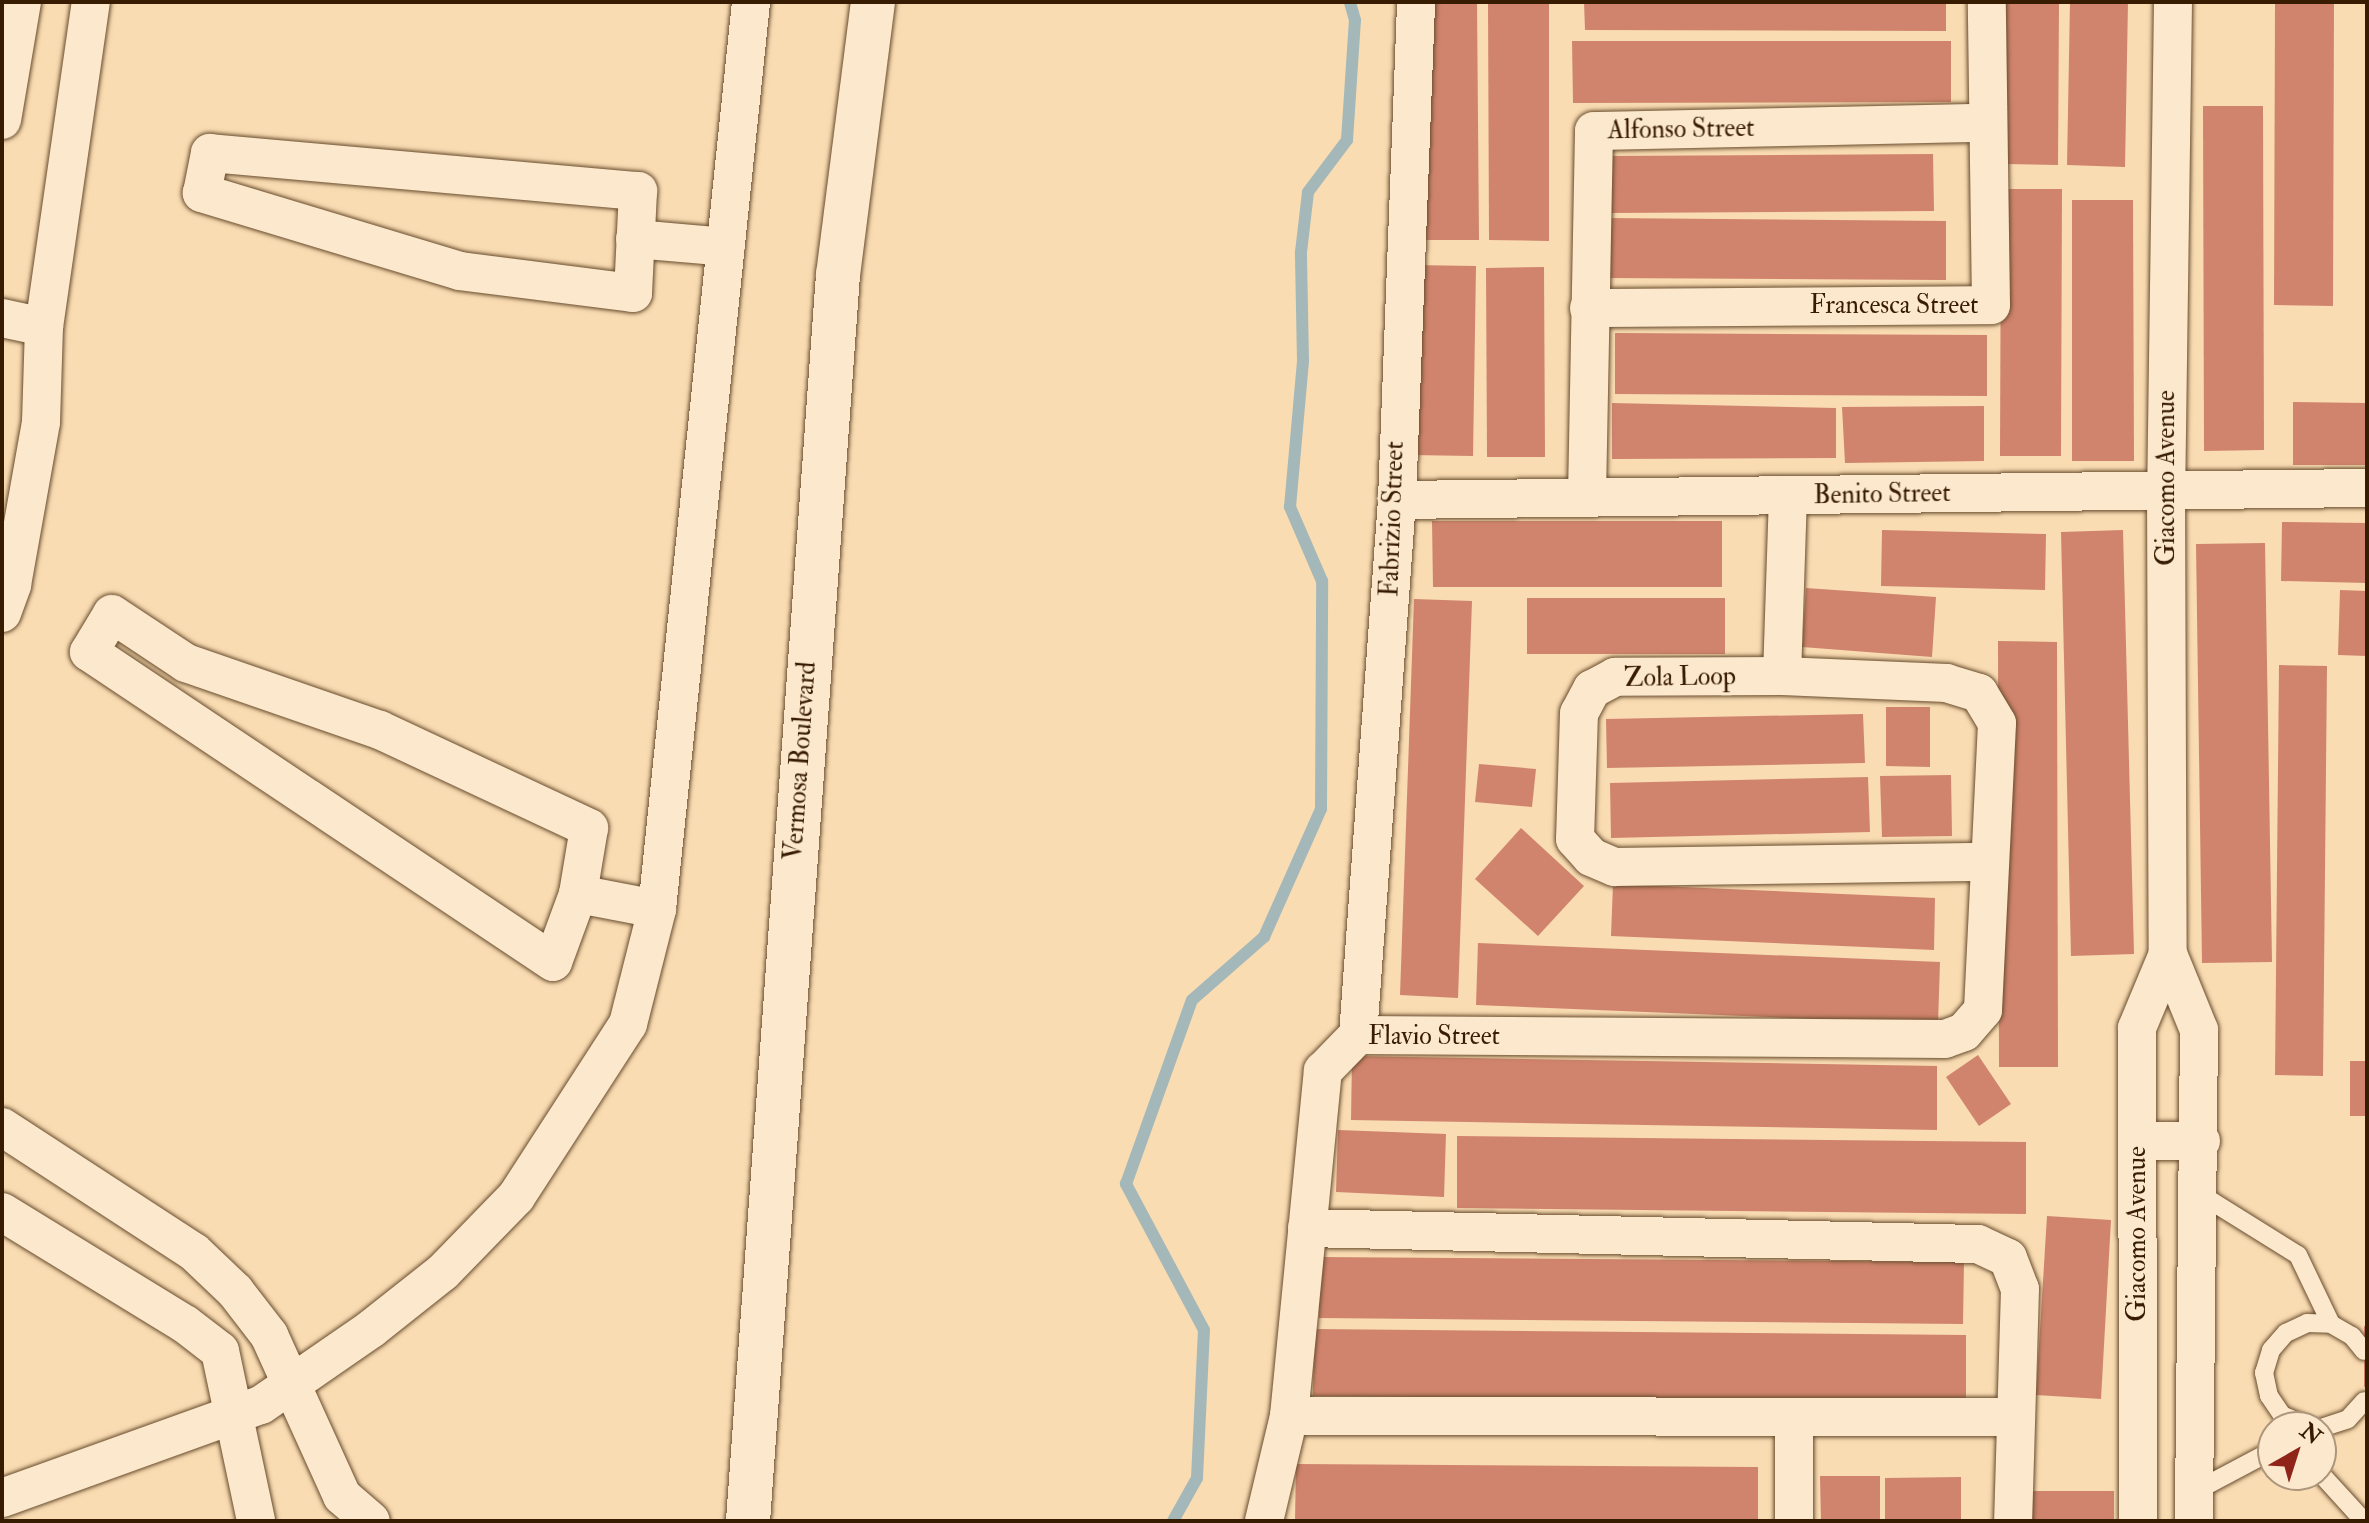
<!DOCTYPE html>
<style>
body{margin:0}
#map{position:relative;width:2369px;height:1523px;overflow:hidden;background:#f9dcb2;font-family:"IM FELL Double Pica",serif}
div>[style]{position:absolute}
.stream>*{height:12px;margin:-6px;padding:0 6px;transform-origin:6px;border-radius:6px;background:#a4b8b9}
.building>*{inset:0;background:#d0846d}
.roads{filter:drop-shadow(0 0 2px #684c2d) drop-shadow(0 0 2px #684c2d)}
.service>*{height:18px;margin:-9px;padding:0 9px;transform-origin:9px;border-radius:9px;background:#fbe8cd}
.minor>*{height:38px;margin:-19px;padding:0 19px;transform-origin:19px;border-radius:19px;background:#fbe8cd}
.secondary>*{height:44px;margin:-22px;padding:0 22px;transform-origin:22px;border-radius:22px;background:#fbe8cd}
span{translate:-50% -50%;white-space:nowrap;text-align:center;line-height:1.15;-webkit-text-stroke:6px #fbe8cd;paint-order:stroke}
.street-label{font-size:26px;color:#381c01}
.frame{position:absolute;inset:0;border:4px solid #381c01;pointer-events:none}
.north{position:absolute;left:2257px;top:1411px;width:80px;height:80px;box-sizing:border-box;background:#fbe8cd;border:2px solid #ad967b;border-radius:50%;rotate:39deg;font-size:22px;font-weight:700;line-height:32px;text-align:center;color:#381c01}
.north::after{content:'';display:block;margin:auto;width:28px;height:36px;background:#8f2418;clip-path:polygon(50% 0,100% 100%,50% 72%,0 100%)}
</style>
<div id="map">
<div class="stream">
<div style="left:1173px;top:1521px;width:49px;rotate:-60.8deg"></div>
<div style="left:1197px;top:1478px;width:148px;rotate:-87.3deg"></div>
<div style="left:1204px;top:1330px;width:166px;rotate:-118.1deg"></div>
<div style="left:1126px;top:1184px;width:195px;rotate:-70.3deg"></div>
<div style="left:1192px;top:1000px;width:96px;rotate:-41.2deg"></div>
<div style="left:1264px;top:937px;width:140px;rotate:-66deg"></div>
<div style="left:1321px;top:809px;width:228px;rotate:-89.7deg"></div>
<div style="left:1322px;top:581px;width:81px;rotate:-113.4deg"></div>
<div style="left:1290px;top:507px;width:147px;rotate:-84.9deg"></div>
<div style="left:1303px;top:361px;width:109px;rotate:-91.1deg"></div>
<div style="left:1301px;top:252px;width:60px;rotate:-83.3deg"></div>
<div style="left:1308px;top:192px;width:65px;rotate:-53.1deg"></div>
<div style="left:1347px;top:140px;width:120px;rotate:-86.2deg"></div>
<div style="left:1355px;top:20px;width:19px;rotate:-106deg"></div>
</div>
<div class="building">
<div style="clip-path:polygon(1421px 2px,1477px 2px,1479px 240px,1421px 240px)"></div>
<div style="clip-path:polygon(1488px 2px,1549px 2px,1549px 241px,1489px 240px)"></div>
<div style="clip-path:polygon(1584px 2px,1946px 2px,1946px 31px,1585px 30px)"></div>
<div style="clip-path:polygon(2005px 2px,2059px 2px,2058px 165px,2003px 164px)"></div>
<div style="clip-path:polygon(2070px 2px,2128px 2px,2125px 167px,2067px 165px)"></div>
<div style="clip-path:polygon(2275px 2px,2334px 2px,2333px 306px,2274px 305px)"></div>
<div style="clip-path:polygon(1572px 41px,1951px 41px,1951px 102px,1573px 103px)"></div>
<div style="clip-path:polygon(2203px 106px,2263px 106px,2264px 450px,2204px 451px)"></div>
<div style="clip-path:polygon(1933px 154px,1934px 211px,1610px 213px,1609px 156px)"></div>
<div style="clip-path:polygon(2001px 189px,2062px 189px,2061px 456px,2000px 456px)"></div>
<div style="clip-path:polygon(2072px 200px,2133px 200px,2134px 461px,2072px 461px)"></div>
<div style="clip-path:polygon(1606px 218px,1946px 221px,1946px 280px,1606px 278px)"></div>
<div style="clip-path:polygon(1413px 265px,1476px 266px,1473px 456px,1410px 455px)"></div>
<div style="clip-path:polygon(1544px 267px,1545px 457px,1487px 457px,1486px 268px)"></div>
<div style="clip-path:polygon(1615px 333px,1987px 335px,1987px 396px,1615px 394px)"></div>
<div style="clip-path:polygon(2293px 402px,2367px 403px,2367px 465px,2293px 465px)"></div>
<div style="clip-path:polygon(1612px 403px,1836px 408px,1836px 458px,1612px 459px)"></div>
<div style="clip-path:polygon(1984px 406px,1984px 461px,1845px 463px,1842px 407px)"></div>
<div style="clip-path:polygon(1432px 521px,1722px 521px,1722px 587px,1433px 587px)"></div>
<div style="clip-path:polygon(2282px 522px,2367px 523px,2367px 583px,2281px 581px)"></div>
<div style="clip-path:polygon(1882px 530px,2046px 534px,2045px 590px,1881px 586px)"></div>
<div style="clip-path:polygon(2123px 530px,2134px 954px,2071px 956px,2061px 532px)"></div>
<div style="clip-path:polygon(2265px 543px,2272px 962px,2202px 963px,2196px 544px)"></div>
<div style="clip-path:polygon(1806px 588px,1936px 597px,1932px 657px,1802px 647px)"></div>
<div style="clip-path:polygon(2340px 590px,2367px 591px,2367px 656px,2338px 655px)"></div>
<div style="clip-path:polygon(1527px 598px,1725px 598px,1725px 654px,1527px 654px)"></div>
<div style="clip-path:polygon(1414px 599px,1472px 601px,1458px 998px,1400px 995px)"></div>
<div style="clip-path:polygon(1998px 641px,2057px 642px,2058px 1067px,1999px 1067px)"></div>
<div style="clip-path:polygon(2279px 665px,2327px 666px,2323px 1076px,2275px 1075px)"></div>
<div style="clip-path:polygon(1886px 707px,1930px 707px,1930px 767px,1886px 766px)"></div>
<div style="clip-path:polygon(1863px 714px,1865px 763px,1607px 768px,1606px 719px)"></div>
<div style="clip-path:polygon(1479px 764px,1536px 769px,1532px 807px,1475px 802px)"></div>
<div style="clip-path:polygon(1951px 775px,1952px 836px,1882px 837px,1880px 776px)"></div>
<div style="clip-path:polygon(1868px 777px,1870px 832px,1611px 838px,1610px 783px)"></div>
<div style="clip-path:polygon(1521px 828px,1584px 886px,1538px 936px,1475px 879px)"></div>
<div style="clip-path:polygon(1613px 884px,1935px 898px,1934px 950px,1611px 936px)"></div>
<div style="clip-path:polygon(1478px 943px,1940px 962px,1938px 1024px,1476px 1005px)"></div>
<div style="clip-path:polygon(1978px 1055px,2011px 1104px,1979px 1126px,1946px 1077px)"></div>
<div style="clip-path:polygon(1352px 1056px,1937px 1066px,1937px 1130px,1351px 1120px)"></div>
<div style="clip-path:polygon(2350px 1061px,2367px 1061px,2367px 1116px,2350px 1116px)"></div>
<div style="clip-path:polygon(1338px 1130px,1446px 1134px,1444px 1197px,1336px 1192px)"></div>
<div style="clip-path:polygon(1457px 1136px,2026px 1142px,2026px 1214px,1457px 1208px)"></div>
<div style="clip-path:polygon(2047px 1216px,2111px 1220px,2101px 1399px,2036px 1395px)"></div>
<div style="clip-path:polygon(1319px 1257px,1964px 1262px,1963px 1324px,1319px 1318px)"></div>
<div style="clip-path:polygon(2364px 1326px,2367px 1326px,2367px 1387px,2364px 1387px)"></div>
<div style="clip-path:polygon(1314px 1329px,1966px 1335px,1966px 1402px,1313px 1396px)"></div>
<div style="clip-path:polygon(1296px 1464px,1758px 1467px,1758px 1521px,1295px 1521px)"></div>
<div style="clip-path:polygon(1820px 1476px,1880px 1476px,1880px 1521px,1821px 1521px)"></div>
<div style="clip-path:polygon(1961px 1477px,1961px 1521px,1885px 1521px,1885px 1478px)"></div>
<div style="clip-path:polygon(2032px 1491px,2114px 1491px,2114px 1521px,2032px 1521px)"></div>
</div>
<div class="roads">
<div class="service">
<div style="left:2200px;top:1194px;width:115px;rotate:31.9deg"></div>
<div style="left:2298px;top:1255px;width:76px;rotate:64.4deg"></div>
<div style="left:2311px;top:1427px;width:31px;rotate:-158deg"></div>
<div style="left:2282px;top:1415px;width:23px;rotate:-124deg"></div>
<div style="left:2269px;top:1396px;width:24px;rotate:-102deg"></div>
<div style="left:2264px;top:1373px;width:24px;rotate:-73deg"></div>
<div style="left:2271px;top:1350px;width:23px;rotate:-49deg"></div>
<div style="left:2286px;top:1333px;width:23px;rotate:-25deg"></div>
<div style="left:2307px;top:1323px;width:24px;rotate:2deg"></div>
<div style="left:2331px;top:1324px;width:24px;rotate:30deg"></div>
<div style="left:2352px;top:1336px;width:19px;rotate:51deg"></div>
<div style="left:2321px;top:1428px;width:28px;rotate:-18deg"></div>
<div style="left:2348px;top:1419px;width:24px;rotate:-48deg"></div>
<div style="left:2321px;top:1474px;width:59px;rotate:47.7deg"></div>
<div style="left:2194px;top:1492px;width:89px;rotate:-28deg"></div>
</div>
<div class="minor">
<div style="left:2173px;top:2px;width:485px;rotate:90.8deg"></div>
<div style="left:2166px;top:487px;width:467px;rotate:89.8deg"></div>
<div style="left:2168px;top:954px;width:82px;rotate:67.8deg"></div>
<div style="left:2199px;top:1030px;width:491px;rotate:90.6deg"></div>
<div style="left:2px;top:120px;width:120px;rotate:-80.4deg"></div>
<div style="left:210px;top:153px;width:430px;rotate:5.1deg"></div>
<div style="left:638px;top:191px;width:102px;rotate:92.8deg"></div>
<div style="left:633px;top:293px;width:174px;rotate:-172.8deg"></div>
<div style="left:460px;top:271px;width:270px;rotate:-163.2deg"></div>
<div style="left:202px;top:193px;width:41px;rotate:-78.7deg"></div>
<div style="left:635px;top:239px;width:91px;rotate:5deg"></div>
<div style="left:1589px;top:308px;width:402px;rotate:-0.4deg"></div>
<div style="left:1991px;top:305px;width:303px;rotate:-90.8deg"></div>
<div style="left:2px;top:318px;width:43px;rotate:12.1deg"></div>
<div style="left:1587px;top:496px;width:365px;rotate:-88.9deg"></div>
<div style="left:1594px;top:131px;width:394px;rotate:-1.2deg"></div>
<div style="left:1397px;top:500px;width:970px;rotate:-0.71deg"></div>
<div style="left:2px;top:613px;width:30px;rotate:-70deg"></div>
<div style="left:12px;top:585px;width:166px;rotate:-79.9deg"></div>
<div style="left:41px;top:422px;width:95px;rotate:-88.2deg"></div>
<div style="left:44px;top:327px;width:328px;rotate:-81.8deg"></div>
<div style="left:112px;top:614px;width:89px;rotate:33.5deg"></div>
<div style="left:186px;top:663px;width:205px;rotate:19.1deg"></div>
<div style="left:380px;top:730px;width:231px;rotate:25.1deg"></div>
<div style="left:589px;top:828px;width:67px;rotate:99.5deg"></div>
<div style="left:578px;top:894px;width:72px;rotate:110.2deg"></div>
<div style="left:553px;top:962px;width:558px;rotate:-146.25deg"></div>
<div style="left:89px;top:652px;width:44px;rotate:-58.8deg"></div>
<div style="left:1782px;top:676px;width:179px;rotate:-88.1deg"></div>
<div style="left:578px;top:894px;width:80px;rotate:10.8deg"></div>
<div style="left:1358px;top:1035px;width:536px;rotate:-85.83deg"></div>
<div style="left:1397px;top:500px;width:498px;rotate:-87.8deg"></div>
<div style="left:2px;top:1127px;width:229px;rotate:33.1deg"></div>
<div style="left:194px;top:1252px;width:57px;rotate:43.6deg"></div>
<div style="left:235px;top:1291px;width:56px;rotate:52.3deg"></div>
<div style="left:269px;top:1335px;width:177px;rotate:65.6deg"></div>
<div style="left:342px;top:1496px;width:38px;rotate:41deg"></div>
<div style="left:2138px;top:1141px;width:63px"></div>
<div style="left:2px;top:1212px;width:215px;rotate:31.5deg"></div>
<div style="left:185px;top:1324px;width:44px;rotate:37.6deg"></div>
<div style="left:220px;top:1351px;width:174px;rotate:78deg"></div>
<div style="left:1307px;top:1228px;width:671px;rotate:1.37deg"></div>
<div style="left:1978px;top:1244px;width:33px;rotate:25deg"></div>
<div style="left:2008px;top:1258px;width:33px;rotate:69deg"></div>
<div style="left:2020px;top:1289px;width:232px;rotate:91.7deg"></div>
<div style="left:1289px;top:1416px;width:725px;rotate:0.08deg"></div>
<div style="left:2px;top:1498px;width:275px;rotate:-19.8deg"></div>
<div style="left:261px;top:1405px;width:134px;rotate:-34.6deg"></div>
<div style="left:371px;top:1329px;width:92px;rotate:-38.4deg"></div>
<div style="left:443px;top:1272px;width:105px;rotate:-45.8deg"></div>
<div style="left:516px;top:1197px;width:206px;rotate:-57.1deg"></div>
<div style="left:628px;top:1024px;width:119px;rotate:-75.8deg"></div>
<div style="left:657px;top:909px;width:912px;rotate:-84.08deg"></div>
<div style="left:1264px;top:1521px;width:108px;rotate:-76.6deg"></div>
<div style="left:1289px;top:1416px;width:347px;rotate:-84.4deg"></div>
<div style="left:1323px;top:1071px;width:50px;rotate:-45.8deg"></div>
<div style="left:1358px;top:1035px;width:587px;rotate:0.39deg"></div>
<div style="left:1945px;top:1039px;width:20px;rotate:-20deg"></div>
<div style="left:1964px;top:1032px;width:29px;rotate:-49deg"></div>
<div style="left:1983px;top:1010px;width:287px;rotate:-87.2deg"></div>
<div style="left:1997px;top:723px;width:35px;rotate:-121deg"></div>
<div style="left:1979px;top:693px;width:34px;rotate:-163deg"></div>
<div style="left:1947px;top:683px;width:165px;rotate:-177.6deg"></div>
<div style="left:1782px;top:676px;width:167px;rotate:179.7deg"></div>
<div style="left:1615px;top:677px;width:26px;rotate:152deg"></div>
<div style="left:1592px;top:689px;width:27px;rotate:118deg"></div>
<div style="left:1579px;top:713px;width:126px;rotate:91.8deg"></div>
<div style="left:1575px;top:839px;width:24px;rotate:48deg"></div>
<div style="left:1591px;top:857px;width:26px;rotate:23deg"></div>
<div style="left:1615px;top:867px;width:374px;rotate:-0.8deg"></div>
<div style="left:1794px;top:1521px;width:104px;rotate:-90deg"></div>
<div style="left:2138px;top:1521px;width:493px;rotate:-90.1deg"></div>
<div style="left:2137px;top:1028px;width:80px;rotate:-67.3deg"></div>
</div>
<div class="secondary">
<div style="left:748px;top:1521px;width:1249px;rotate:-85.87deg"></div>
<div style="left:838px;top:275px;width:275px;rotate:-82.7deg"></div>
</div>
</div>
<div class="street-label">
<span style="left:1681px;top:130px;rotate:-1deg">Alfonso Street</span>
<span style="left:1894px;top:306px">Francesca Street</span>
<span style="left:2167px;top:478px;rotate:-90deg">Giacomo Avenue</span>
<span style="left:1882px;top:495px;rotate:-1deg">Benito Street</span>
<span style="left:1393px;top:519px;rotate:-88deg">Fabrizio Street</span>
<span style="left:1680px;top:678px;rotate:-1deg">Zola Loop</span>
<span style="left:801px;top:761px;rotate:-86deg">Vermosa Boulevard</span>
<span style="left:1434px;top:1037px">Flavio Street</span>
<span style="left:2138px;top:1234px;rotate:-90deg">Giacomo Avenue</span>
</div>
<div class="frame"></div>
<div class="north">N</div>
</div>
